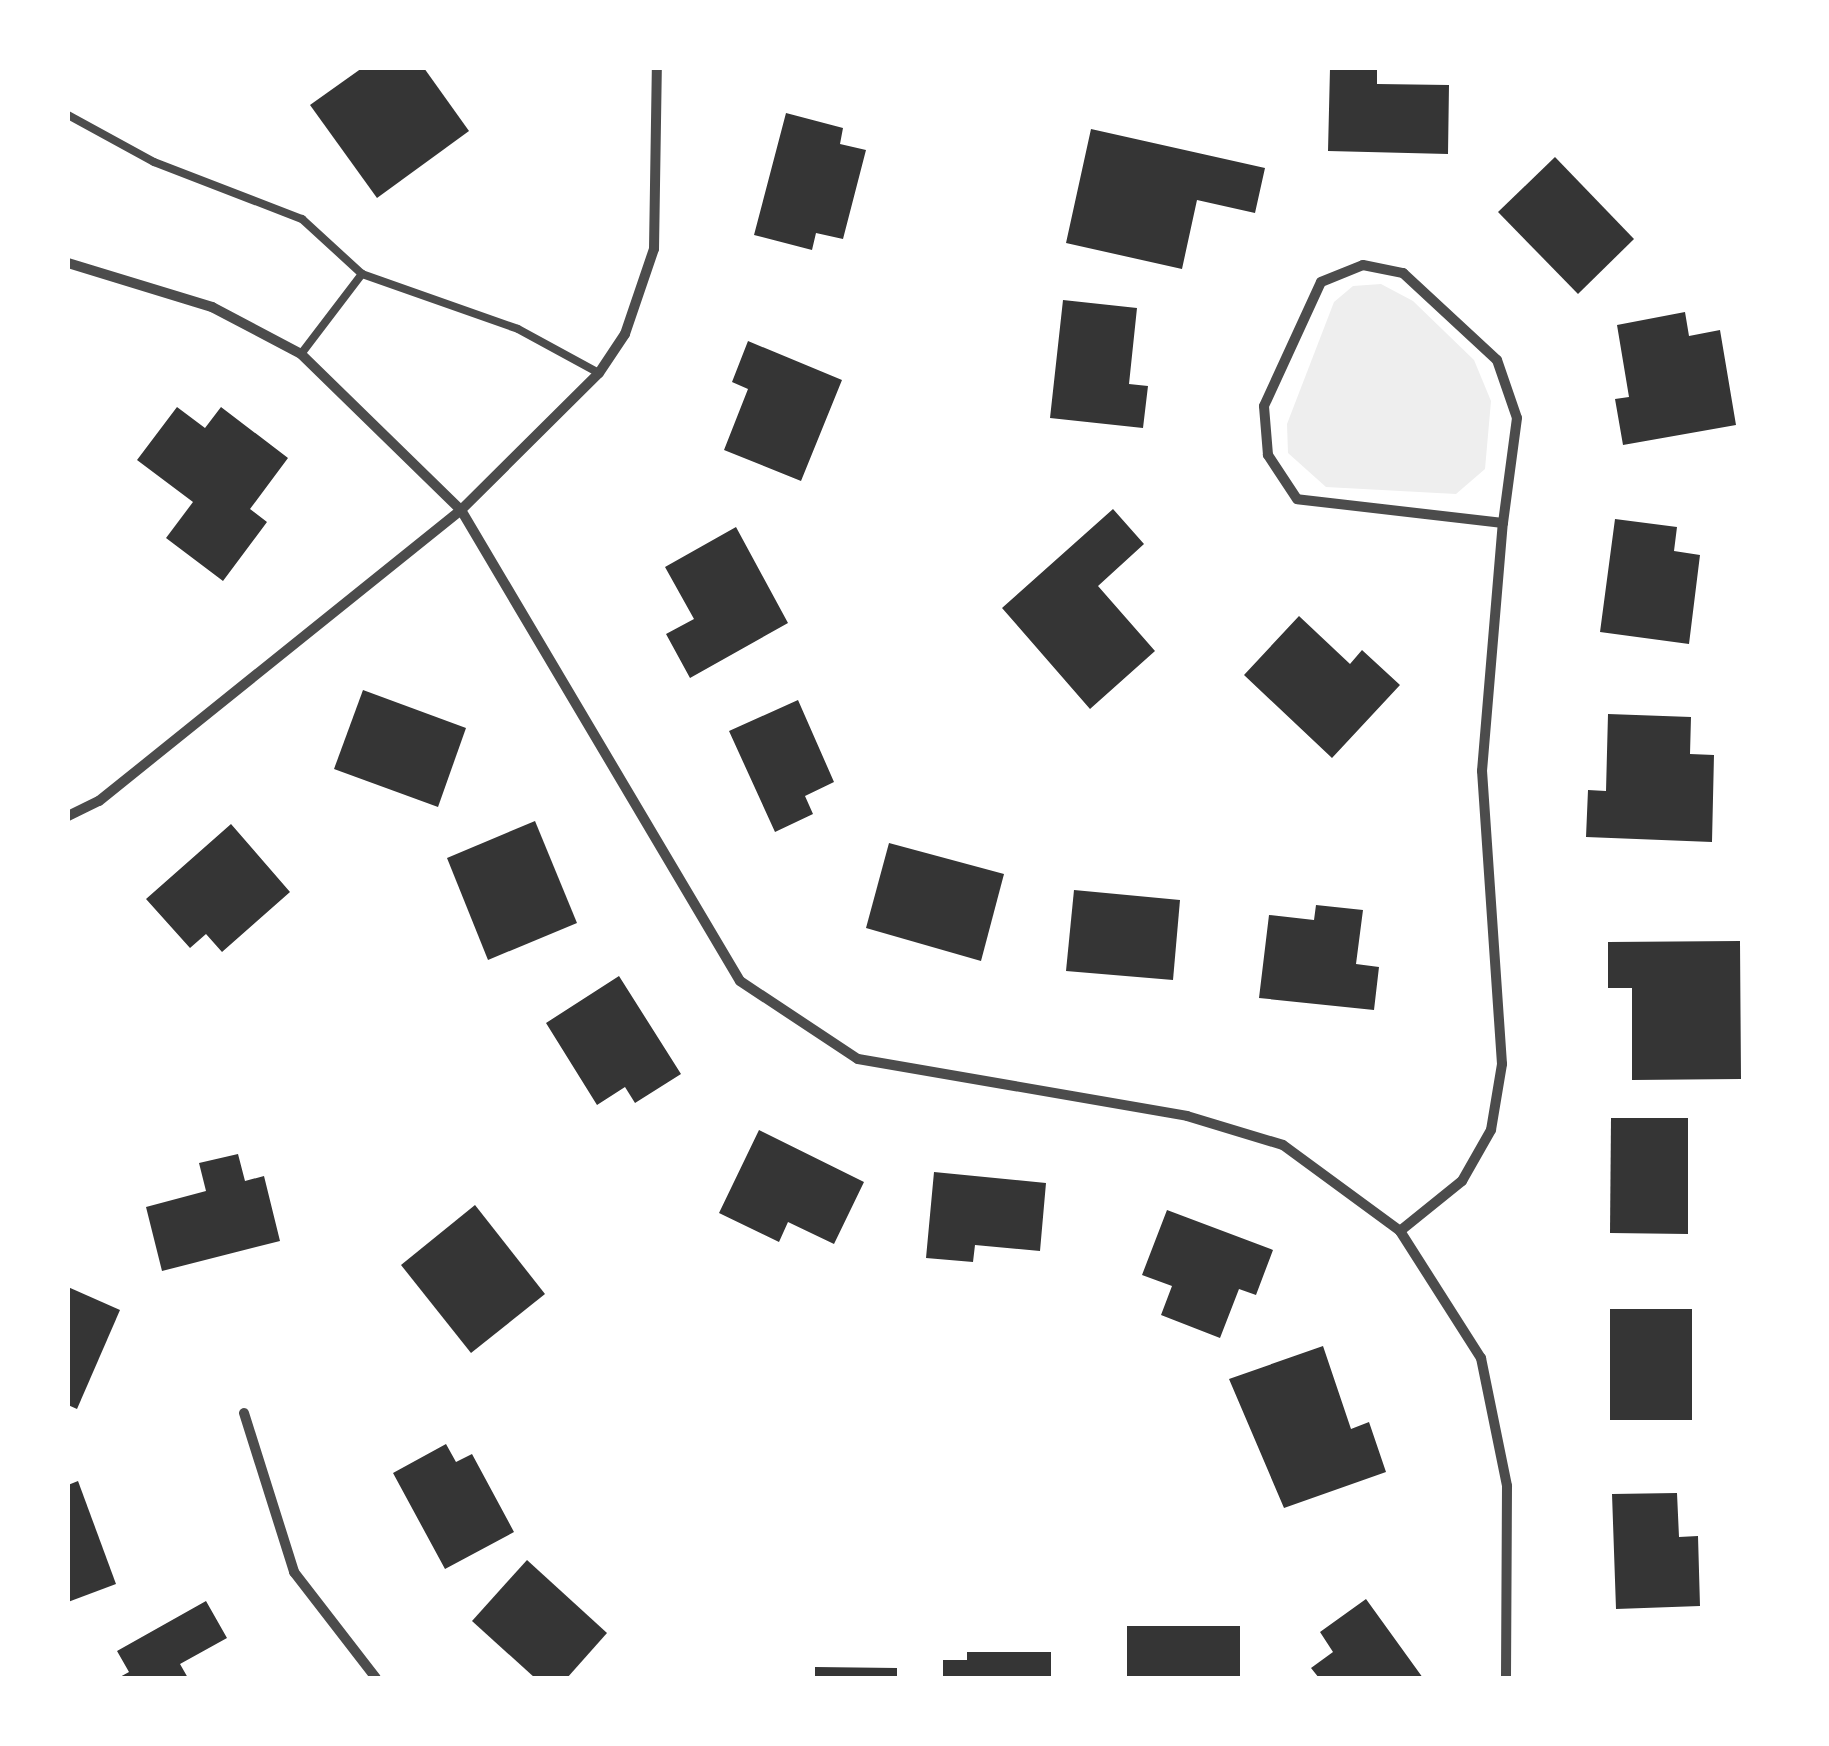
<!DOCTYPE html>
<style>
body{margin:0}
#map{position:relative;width:1829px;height:1746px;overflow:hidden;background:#fff;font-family:Bitter,serif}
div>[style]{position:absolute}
.green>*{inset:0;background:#eee}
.building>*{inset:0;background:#353535}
.service>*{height:8px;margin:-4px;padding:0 4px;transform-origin:4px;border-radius:4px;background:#4c4c4c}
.minor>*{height:10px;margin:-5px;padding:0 5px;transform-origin:5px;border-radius:5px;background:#4c4c4c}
span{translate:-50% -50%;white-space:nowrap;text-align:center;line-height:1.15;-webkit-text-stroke:10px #fff;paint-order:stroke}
.frame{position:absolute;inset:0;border:70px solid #fff;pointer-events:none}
</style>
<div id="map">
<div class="green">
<div style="clip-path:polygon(1381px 284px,1413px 301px,1474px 360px,1491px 401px,1485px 469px,1456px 494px,1326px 487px,1288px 453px,1287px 424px,1334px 302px,1353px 286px)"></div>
</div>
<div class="building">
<div style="clip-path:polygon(362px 68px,424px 68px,469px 131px,377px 198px,310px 105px)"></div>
<div style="clip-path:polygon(1330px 68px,1377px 68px,1377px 84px,1449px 85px,1448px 154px,1328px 151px)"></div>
<div style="clip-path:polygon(786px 113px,843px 128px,840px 144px,866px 150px,843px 239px,816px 233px,812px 250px,754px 235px)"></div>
<div style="clip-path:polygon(1091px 129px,1265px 168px,1255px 213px,1197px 200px,1182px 269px,1066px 243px)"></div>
<div style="clip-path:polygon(1555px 157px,1634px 239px,1578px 294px,1498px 212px)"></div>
<div style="clip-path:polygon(1063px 300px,1137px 308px,1129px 384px,1148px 386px,1143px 428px,1050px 418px)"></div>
<div style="clip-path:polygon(1685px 312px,1689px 336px,1720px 330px,1736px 425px,1623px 445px,1615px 399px,1629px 397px,1617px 325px)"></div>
<div style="clip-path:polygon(748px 341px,842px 380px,801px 481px,724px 450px,748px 389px,732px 382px)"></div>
<div style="clip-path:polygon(177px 407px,205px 428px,221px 407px,288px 458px,250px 509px,267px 522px,223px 581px,166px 538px,193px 502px,137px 460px)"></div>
<div style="clip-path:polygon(1113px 509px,1144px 544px,1098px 586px,1155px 651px,1090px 709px,1002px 608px)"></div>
<div style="clip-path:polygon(1615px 519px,1677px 527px,1674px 551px,1700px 555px,1689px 644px,1600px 632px)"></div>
<div style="clip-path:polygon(736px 527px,788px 623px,690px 678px,666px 634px,694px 619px,665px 567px)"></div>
<div style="clip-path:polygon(1299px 616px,1350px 664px,1362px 650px,1400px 685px,1332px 758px,1244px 675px)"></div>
<div style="clip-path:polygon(363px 690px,466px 728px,438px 807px,334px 769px)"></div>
<div style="clip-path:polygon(798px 700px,834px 782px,805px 796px,813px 814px,775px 832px,729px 731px)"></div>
<div style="clip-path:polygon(1608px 714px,1691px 717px,1690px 754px,1714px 755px,1712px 842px,1586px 837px,1588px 790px,1606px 791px)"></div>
<div style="clip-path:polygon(535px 821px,577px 923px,488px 960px,447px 858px)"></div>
<div style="clip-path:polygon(231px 824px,290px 892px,222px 952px,206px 934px,190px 948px,146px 899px)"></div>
<div style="clip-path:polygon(889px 843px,1004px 874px,981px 961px,866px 928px)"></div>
<div style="clip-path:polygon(1074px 890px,1180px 900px,1173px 980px,1066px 971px)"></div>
<div style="clip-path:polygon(1316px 905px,1363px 910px,1356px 964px,1379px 967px,1374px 1010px,1259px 998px,1269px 915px,1314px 920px)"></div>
<div style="clip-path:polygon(1740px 941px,1741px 1079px,1632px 1080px,1632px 988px,1608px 988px,1608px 942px)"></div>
<div style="clip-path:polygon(619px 976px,681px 1074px,635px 1103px,625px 1087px,597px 1105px,546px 1023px)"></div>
<div style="clip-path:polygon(1611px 1118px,1688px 1118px,1688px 1234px,1610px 1233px)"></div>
<div style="clip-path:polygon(759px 1130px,864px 1182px,834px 1244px,788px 1222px,779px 1242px,719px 1213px)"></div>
<div style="clip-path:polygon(238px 1154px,245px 1181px,264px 1176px,280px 1241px,162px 1271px,146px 1207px,206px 1191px,199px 1163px)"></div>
<div style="clip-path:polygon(934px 1172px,1046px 1183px,1040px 1251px,975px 1245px,973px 1262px,926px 1258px)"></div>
<div style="clip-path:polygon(475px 1205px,545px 1294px,471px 1353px,401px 1265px)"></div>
<div style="clip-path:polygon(1167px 1210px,1273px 1250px,1256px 1295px,1239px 1289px,1220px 1338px,1161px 1315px,1172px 1286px,1142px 1275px)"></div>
<div style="clip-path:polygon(68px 1287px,120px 1310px,77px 1409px,68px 1405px)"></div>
<div style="clip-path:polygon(1610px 1309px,1692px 1309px,1692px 1420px,1610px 1420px)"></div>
<div style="clip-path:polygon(1323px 1346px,1351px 1429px,1369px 1422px,1386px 1472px,1284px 1508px,1229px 1379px)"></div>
<div style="clip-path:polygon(446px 1444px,456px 1462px,472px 1454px,514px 1532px,445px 1569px,393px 1473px)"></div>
<div style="clip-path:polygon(78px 1481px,116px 1584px,68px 1602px,68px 1485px)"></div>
<div style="clip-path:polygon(1677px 1493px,1679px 1537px,1698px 1536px,1700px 1606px,1616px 1609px,1612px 1494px)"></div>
<div style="clip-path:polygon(527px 1560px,607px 1633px,567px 1678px,535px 1678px,472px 1621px)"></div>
<div style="clip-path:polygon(1366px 1599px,1423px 1678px,1319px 1678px,1311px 1668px,1333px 1652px,1320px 1632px)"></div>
<div style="clip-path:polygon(206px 1601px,227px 1638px,180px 1664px,188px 1678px,118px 1678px,129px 1672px,117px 1651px)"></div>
<div style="clip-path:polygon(1127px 1626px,1240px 1626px,1240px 1678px,1127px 1678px)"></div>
<div style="clip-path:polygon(967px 1652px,1051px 1652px,1051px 1678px,943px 1678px,943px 1660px,967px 1660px)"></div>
<div style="clip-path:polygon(815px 1667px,897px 1668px,897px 1678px,815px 1678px)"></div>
</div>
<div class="service">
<div style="left:68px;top:115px;width:98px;rotate:28.7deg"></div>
<div style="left:154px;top:162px;width:159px;rotate:21.1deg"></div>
<div style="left:302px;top:219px;width:81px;rotate:42.5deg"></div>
<div style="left:362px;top:274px;width:165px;rotate:19.4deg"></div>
<div style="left:518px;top:329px;width:92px;rotate:28.5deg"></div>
<div style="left:301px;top:354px;width:101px;rotate:-52.7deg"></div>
</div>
<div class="minor">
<div style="left:68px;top:263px;width:151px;rotate:17deg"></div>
<div style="left:212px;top:307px;width:101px;rotate:27.8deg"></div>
<div style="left:301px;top:354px;width:223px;rotate:44.3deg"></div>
<div style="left:461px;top:510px;width:547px;rotate:59.36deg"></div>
<div style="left:740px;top:981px;width:141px;rotate:33.5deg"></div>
<div style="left:858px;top:1059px;width:334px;rotate:9.8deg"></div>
<div style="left:1187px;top:1116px;width:100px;rotate:16.8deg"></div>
<div style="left:1283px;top:1145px;width:145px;rotate:36.3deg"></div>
<div style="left:1400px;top:1231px;width:151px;rotate:57.5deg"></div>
<div style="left:1481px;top:1358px;width:131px;rotate:78.5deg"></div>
<div style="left:1507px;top:1486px;width:192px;rotate:90.3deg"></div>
<div style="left:1363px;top:265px;width:41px;rotate:11.3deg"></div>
<div style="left:1403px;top:273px;width:128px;rotate:42.8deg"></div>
<div style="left:1497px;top:360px;width:61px;rotate:71deg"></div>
<div style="left:1517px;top:418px;width:106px;rotate:97.6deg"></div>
<div style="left:1503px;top:523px;width:207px;rotate:-173.4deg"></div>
<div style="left:1297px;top:499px;width:53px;rotate:-123.4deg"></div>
<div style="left:1268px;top:455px;width:49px;rotate:-94.7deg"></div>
<div style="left:1264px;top:406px;width:136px;rotate:-65.3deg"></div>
<div style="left:1321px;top:282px;width:45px;rotate:-22deg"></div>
<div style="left:68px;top:816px;width:34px;rotate:-26deg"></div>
<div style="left:99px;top:801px;width:464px;rotate:-38.8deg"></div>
<div style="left:461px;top:510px;width:194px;rotate:-44.8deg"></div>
<div style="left:599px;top:373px;width:47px;rotate:-56.3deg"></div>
<div style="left:625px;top:334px;width:90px;rotate:-71.2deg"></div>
<div style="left:654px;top:249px;width:181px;rotate:-89.1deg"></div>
<div style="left:1400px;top:1231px;width:80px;rotate:-38.9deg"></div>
<div style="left:1462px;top:1181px;width:59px;rotate:-60.4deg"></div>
<div style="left:1491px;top:1130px;width:67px;rotate:-80.5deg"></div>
<div style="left:1502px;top:1064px;width:294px;rotate:-93.9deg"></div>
<div style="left:1482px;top:771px;width:249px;rotate:-85.2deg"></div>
<div style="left:244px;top:1413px;width:167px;rotate:72.5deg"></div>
<div style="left:294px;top:1572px;width:134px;rotate:52.3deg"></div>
</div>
<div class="frame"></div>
</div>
